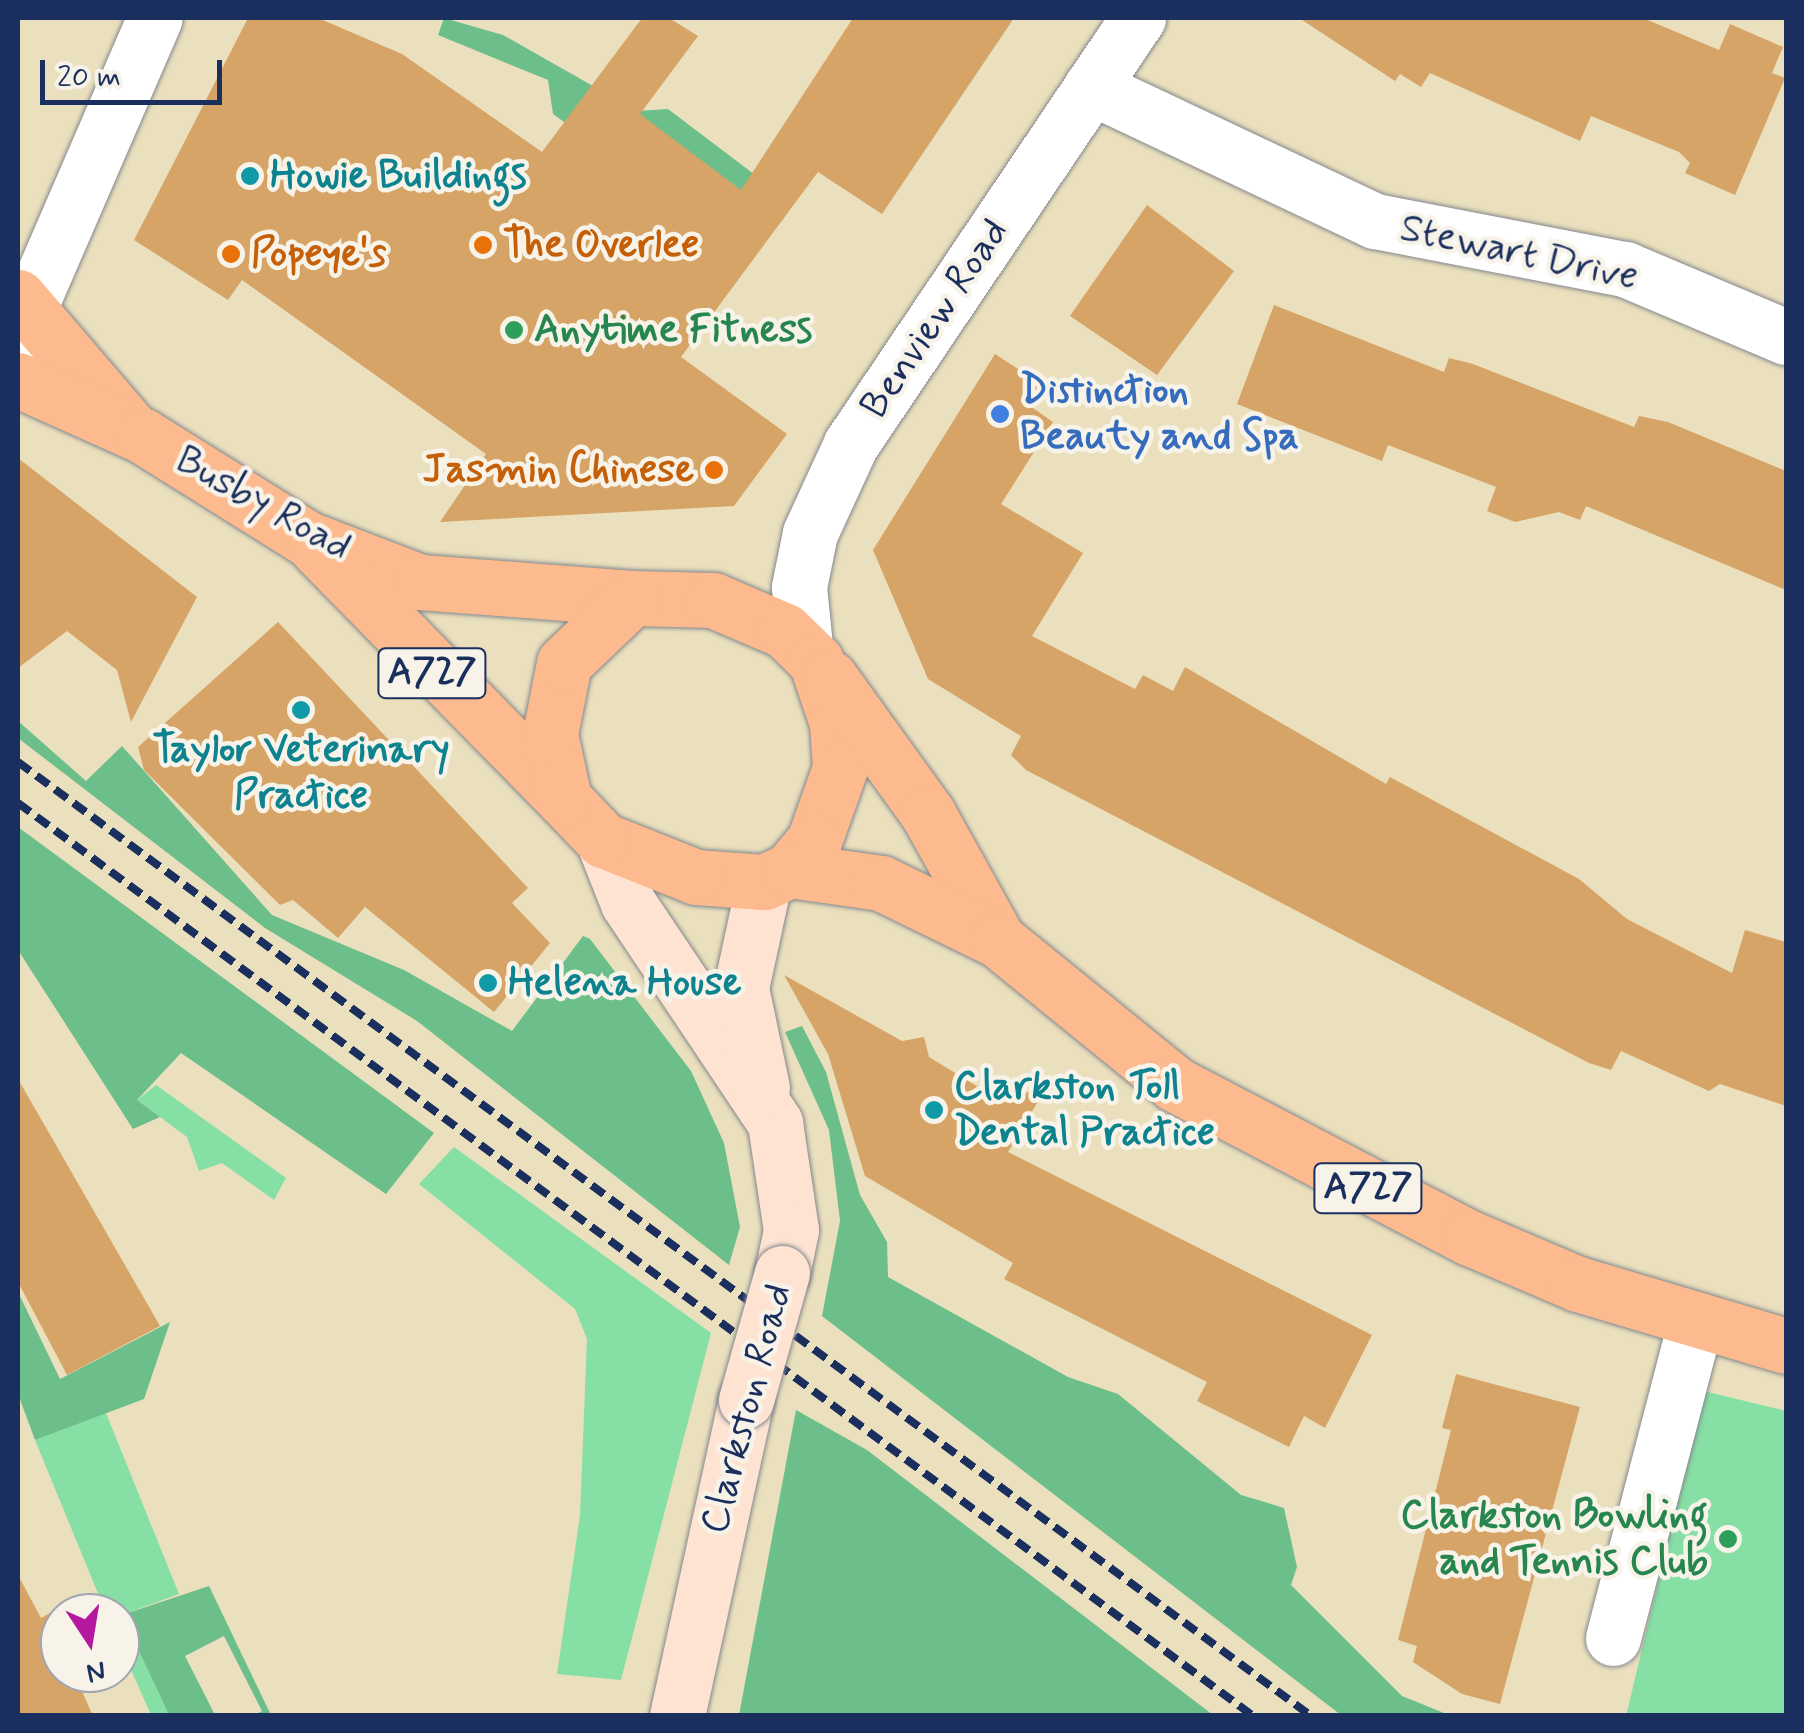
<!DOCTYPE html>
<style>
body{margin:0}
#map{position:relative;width:1804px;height:1733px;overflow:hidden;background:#ebe0bd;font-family:Mynerve,sans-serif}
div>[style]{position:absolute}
.green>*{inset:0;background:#86dfa4}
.forest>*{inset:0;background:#6cbe8a}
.building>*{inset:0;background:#d6a467}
.roads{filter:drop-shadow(0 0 2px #83888e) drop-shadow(0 0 2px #83888e)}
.minor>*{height:55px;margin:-27.5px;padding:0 27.5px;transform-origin:27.5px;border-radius:27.5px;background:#fff}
.tertiary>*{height:55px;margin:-27.5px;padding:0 27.5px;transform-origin:27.5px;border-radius:27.5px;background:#fff}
.secondary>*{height:55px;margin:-27.5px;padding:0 27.5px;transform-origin:27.5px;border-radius:27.5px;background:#fee3d2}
.primary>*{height:55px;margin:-27.5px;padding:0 27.5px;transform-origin:27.5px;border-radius:27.5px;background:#fcba8e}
.rail>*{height:8px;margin-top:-4px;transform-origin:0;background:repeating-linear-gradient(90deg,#1b2f5e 0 15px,transparent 0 23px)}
.bridges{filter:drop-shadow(0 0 2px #83888e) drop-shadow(0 0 2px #83888e)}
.secondary-bridge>*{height:55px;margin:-27.5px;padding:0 27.5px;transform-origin:27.5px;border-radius:27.5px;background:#fee3d2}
.dots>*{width:28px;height:28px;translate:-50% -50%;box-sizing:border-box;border:5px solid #f7f3e8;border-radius:50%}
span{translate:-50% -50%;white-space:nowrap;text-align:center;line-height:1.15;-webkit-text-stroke:9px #f7f3e8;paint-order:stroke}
.shield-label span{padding:2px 8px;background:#f7f3e8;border:2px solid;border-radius:8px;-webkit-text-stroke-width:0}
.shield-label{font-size:38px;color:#1b2f5e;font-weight:700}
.culture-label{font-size:40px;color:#0d838f;font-weight:700}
.left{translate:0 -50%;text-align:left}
.food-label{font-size:40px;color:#c56008;font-weight:700}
.right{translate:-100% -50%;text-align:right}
.street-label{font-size:40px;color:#1b2f5e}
.leisure-label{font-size:40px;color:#27864d;font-weight:700}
.shop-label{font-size:40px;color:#366cbe;font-weight:700}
.frame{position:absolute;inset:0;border:20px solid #1b2f5e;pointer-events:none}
.north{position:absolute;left:40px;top:1593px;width:100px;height:100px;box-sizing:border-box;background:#f7f3e8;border:2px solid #9fa5b1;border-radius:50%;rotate:168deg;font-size:28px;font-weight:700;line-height:40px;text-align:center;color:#1b2f5e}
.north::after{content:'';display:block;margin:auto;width:35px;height:45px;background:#b5179e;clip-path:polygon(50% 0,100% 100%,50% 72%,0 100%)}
.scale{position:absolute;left:40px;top:60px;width:182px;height:45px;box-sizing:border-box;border:5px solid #1b2f5e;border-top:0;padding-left:12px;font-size:30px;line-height:35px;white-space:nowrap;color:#1b2f5e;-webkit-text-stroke:8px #f7f3e8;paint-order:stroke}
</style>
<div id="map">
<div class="green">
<div style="clip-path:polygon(156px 1085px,286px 1178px,274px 1200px,222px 1163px,199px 1171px,187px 1137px,137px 1100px)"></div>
<div style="clip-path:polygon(454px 1147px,711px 1333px,621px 1680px,557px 1674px,580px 1515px,587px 1339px,575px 1309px,419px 1184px)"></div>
<div style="clip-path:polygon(1704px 1391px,1786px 1411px,1786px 1715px,1626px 1716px)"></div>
<div style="clip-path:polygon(106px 1413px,179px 1594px,122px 1615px,169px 1715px,151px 1715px,120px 1645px,120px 1613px,106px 1613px,35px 1440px)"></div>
</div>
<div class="forest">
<div style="clip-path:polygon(444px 18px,503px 35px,637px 111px,668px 109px,792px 203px,782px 221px,703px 162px,571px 127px,553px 114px,548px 80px,438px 35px)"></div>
<div style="clip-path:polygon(18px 721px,86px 781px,122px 746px,272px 915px,404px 970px,512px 1031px,583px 936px,590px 939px,691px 1071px,724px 1143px,740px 1227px,729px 1265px,417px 1021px,265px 928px,18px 738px)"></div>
<div style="clip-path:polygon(18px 827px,434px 1133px,386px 1194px,181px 1053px,137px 1100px,160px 1117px,133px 1129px,18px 950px)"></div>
<div style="clip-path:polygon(802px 1026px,826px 1072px,860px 1195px,887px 1242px,888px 1277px,1068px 1377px,1118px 1394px,1241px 1495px,1284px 1508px,1297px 1567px,1291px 1585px,1402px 1696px,1449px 1715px,1341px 1715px,822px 1316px,840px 1221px,829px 1130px,785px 1032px)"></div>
<div style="clip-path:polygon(18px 1292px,60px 1379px,170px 1322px,144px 1399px,35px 1440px,18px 1394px)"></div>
<div style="clip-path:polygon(796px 1410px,867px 1450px,1213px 1715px,739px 1715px)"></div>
<div style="clip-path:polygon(209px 1586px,269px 1711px,271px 1715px,255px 1715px,262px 1711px,224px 1636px,185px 1656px,215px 1715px,169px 1715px,122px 1615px)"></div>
</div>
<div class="building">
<div style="clip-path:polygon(248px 18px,318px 18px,402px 54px,542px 152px,642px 18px,669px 18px,698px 36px,640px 114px,741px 190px,853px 18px,1014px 18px,882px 214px,818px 172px,681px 357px,787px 434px,734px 506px,440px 522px,486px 454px,242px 280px,228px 300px,134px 240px)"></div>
<div style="clip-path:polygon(1299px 18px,1643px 18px,1719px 50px,1730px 24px,1783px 47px,1772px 73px,1785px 78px,1735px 195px,1685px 173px,1690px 163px,1679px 152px,1591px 116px,1580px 141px,1430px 73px,1421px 87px,1400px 74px,1395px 81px)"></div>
<div style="clip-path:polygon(1147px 205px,1234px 271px,1157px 375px,1070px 316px)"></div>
<div style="clip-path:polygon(1274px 305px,1444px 372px,1449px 358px,1473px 364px,1634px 427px,1639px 416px,1668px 422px,1786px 471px,1786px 590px,1586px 506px,1580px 520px,1559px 512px,1515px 522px,1487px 511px,1496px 487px,1388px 445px,1382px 461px,1237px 404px)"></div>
<div style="clip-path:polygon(995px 354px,1044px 386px,1030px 406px,1053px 422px,1001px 504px,1083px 553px,1032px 636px,1135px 689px,1143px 675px,1173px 691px,1185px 667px,1386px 784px,1390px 777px,1579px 879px,1627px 919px,1732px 973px,1745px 930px,1786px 942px,1786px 1106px,1720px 1084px,1709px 1091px,1621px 1051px,1611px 1070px,1589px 1063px,1026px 770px,1011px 755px,1021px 736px,928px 679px,873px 550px)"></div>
<div style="clip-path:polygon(18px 458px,197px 597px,131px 722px,117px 670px,67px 631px,18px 668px)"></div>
<div style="clip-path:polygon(278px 622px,528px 888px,512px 903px,550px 943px,494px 1012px,365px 907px,338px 938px,293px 900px,280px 905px,144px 770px,138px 747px)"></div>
<div style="clip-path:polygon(784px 975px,902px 1041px,924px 1037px,929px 1057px,998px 1099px,1046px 1088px,1008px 1152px,1372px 1335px,1325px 1428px,1304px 1416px,1289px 1447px,1197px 1401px,1207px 1382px,1004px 1279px,1013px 1263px,865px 1176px,828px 1054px)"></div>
<div style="clip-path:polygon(18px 1079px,160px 1326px,67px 1375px,18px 1282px)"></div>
<div style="clip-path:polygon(1456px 1374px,1580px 1407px,1500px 1704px,1462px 1694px,1413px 1662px,1417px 1646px,1398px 1640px,1451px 1430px,1442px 1428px)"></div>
<div style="clip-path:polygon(18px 1575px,41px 1618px,59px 1608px,60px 1673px,74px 1673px,93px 1716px,18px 1716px)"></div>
</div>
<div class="roads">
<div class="minor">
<div style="left:1091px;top:87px;width:314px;rotate:25.3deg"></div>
<div style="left:1375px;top:221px;width:255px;rotate:10.9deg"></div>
<div style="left:1625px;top:269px;width:175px;rotate:22.9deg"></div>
<div style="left:1613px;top:1638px;width:329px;rotate:-75.4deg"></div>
</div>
<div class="tertiary">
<div style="left:18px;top:334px;width:344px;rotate:-66.6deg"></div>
<div style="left:805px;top:646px;width:59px;rotate:-95.8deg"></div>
<div style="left:799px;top:587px;width:55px;rotate:-78.5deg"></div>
<div style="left:810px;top:533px;width:98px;rotate:-65.3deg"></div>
<div style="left:851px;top:444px;width:514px;rotate:-56.03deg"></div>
</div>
<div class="secondary">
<div style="left:603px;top:840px;width:68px;rotate:68.4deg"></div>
<div style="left:628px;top:903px;width:265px;rotate:56.2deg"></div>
<div style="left:775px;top:1123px;width:108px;rotate:81.5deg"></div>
<div style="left:791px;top:1230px;width:44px;rotate:101.8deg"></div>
<div style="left:762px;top:1088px;width:102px;rotate:-101.9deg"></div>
<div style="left:741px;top:988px;width:108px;rotate:-77.8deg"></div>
<div style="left:677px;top:1716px;width:323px;rotate:-77.7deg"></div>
</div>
<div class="primary">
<div style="left:18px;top:297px;width:177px;rotate:49.4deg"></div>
<div style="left:18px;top:380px;width:137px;rotate:24.1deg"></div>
<div style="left:143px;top:436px;width:195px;rotate:32deg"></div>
<div style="left:308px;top:539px;width:120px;rotate:21deg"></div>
<div style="left:420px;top:582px;width:213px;rotate:4.3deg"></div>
<div style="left:317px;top:548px;width:352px;rotate:45.5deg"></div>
<div style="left:632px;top:598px;width:81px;rotate:1.4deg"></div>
<div style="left:713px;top:600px;width:78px;rotate:23.3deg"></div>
<div style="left:785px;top:631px;width:43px;rotate:44.1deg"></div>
<div style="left:816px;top:661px;width:65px;rotate:71.3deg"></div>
<div style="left:837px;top:723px;width:45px;rotate:86.2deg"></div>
<div style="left:840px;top:768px;width:77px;rotate:109.6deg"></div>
<div style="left:814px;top:841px;width:38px;rotate:130deg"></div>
<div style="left:790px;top:870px;width:29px;rotate:155deg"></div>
<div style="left:764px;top:882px;width:68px;rotate:-175.8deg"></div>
<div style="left:696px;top:877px;width:100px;rotate:-158.3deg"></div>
<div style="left:603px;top:840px;width:57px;rotate:-133.6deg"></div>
<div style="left:564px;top:799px;width:66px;rotate:-102.2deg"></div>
<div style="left:550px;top:734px;width:72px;rotate:-78.8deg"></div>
<div style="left:564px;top:663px;width:94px;rotate:-43.7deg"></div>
<div style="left:830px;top:678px;width:168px;rotate:54.2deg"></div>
<div style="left:928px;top:814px;width:144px;rotate:60.9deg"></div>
<div style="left:790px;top:870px;width:92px;rotate:8.1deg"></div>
<div style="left:881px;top:883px;width:130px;rotate:26deg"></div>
<div style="left:998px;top:940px;width:228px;rotate:39.1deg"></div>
<div style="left:1175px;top:1084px;width:333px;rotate:27.6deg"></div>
<div style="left:1470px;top:1238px;width:117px;rotate:23.1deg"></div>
<div style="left:1578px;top:1284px;width:217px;rotate:16.6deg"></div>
</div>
</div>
<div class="rail">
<div style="left:18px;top:762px;width:1607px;rotate:36.42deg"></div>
<div style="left:18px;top:803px;width:1536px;rotate:36.47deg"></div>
</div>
<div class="bridges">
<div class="secondary-bridge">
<div style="left:746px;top:1400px;width:132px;rotate:-74.2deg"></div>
</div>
</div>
<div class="dots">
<div style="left:250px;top:176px;background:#0f9aa8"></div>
<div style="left:483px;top:245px;background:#e8710a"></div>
<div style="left:231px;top:254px;background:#e8710a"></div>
<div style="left:514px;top:330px;background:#2e9e5b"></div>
<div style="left:1000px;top:414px;background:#3f7fe0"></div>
<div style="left:714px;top:470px;background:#e8710a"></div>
<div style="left:301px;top:710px;background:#0f9aa8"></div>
<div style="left:488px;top:983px;background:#0f9aa8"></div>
<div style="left:934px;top:1110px;background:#0f9aa8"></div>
<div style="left:1728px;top:1539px;background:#2e9e5b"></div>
</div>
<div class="shield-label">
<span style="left:432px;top:673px">A727</span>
<span style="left:1368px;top:1188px">A727</span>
</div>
<div class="culture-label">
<span class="left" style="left:270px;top:176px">Howie Buildings</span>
<span style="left:301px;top:773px">Taylor Veterinary<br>Practice</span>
<span class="left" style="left:508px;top:983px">Helena House</span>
<span class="left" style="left:954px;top:1110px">Clarkston Toll<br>Dental Practice</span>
</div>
<div class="food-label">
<span class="left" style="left:503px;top:245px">The Overlee</span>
<span class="left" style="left:251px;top:254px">Popeye's</span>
<span class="right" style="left:694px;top:470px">Jasmin Chinese</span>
</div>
<div class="street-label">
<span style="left:1519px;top:253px;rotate:12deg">Stewart Drive</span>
<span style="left:935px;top:319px;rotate:-56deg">Benview Road</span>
<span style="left:263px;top:504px;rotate:29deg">Busby Road</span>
<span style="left:747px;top:1409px;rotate:-75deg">Clarkston Road</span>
</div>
<div class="leisure-label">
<span class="left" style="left:534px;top:330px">Anytime Fitness</span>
<span class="right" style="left:1708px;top:1539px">Clarkston Bowling<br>and Tennis Club</span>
</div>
<div class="shop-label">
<span class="left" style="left:1020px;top:414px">Distinction<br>Beauty and Spa</span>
</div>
<div class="frame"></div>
<div class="north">N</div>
<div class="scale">20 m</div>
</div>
